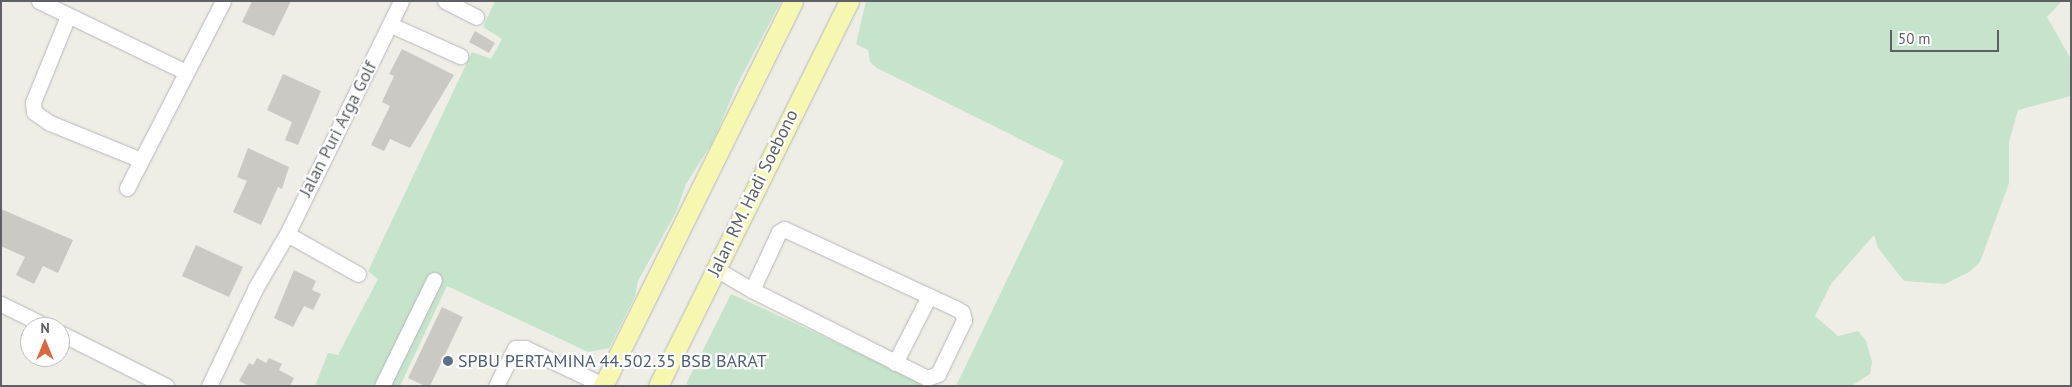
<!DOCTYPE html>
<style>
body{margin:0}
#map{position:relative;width:2072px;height:387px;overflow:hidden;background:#efeee6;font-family:"PT Sans",sans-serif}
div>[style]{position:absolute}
.green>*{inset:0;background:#c5e4cb}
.building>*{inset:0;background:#cac9c3}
.roads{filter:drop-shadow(0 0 1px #b6b7bc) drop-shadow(0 0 1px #b6b7bc)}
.minor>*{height:15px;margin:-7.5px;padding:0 7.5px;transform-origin:7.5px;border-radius:7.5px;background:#fff}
.major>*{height:19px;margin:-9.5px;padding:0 9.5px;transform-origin:9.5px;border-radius:9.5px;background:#f6f8b2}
.dots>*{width:14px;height:14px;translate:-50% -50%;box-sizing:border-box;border:2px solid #fff;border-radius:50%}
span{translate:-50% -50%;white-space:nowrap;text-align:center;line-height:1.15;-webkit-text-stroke:4.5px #fff;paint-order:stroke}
.street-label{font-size:18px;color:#5e6065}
.service-label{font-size:18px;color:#4e5e75}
.left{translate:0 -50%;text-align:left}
.frame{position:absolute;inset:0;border:2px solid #5e6065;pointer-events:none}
.north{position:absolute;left:20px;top:317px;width:50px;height:50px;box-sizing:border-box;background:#fff;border:1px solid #bfbfc1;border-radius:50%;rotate:0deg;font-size:14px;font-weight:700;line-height:20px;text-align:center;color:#5e6065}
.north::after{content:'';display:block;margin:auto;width:18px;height:22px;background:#da6941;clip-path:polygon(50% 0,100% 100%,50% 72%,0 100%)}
.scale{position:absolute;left:1890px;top:30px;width:109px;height:22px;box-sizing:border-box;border:2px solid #5e6065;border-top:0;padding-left:6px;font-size:15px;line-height:18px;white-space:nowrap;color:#5e6065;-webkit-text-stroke:4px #fff;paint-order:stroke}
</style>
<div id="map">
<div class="green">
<div style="clip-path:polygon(495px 1px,781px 1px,736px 87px,713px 141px,686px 184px,676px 212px,638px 281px,635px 296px,609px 348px,588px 352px,447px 286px,400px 386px,315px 386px,328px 353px,338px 355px,378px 279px,368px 271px,472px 52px,491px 59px,502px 39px,483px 27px)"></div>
<div style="clip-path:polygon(866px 1px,2062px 1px,2047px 17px,2071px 59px,2071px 96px,2018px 110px,2009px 142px,2009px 183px,1980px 262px,1969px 272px,1945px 284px,1904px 281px,1878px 248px,1874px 235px,1831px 284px,1815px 316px,1838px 336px,1858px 331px,1866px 341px,1872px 362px,1870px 374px,1851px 386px,956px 386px,1064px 161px,877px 68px,870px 62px,868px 50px,856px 44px)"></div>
<div style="clip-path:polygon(731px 294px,749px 302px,930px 386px,691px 386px,686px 384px)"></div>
</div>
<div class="building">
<div style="clip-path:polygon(252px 1px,291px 1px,274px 36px,242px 22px)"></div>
<div style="clip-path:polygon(475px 31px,495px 43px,489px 53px,469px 42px)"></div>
<div style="clip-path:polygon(402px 49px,454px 75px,410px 148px,390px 139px,384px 151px,371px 145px,390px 106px,382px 102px,394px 76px,389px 74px)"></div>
<div style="clip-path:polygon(283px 74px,321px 91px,298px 145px,285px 140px,292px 122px,267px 110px)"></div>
<div style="clip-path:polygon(248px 148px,289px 167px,282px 189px,278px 187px,261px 225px,233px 212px,247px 181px,237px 177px)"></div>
<div style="clip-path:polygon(1px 209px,73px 240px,58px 273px,43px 266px,34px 284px,16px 275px,25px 257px,1px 246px)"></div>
<div style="clip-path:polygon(196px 245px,243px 267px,229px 297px,182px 276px)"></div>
<div style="clip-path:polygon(294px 270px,316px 281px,312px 290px,321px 294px,313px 310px,304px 306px,293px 327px,274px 318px)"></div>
<div style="clip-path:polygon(442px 307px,463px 317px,430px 386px,425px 386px,408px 378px)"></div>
<div style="clip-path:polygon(257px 358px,266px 363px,269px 358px,282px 364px,279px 370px,294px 378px,290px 386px,249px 386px,239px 381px,249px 363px,253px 365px)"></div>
</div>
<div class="roads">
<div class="minor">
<div style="left:39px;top:1px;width:163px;rotate:25.8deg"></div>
<div style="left:445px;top:1px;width:35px;rotate:27deg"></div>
<div style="left:68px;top:16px;width:93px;rotate:112.1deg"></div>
<div style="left:33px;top:102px;width:10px;rotate:84deg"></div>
<div style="left:34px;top:112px;width:19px;rotate:35deg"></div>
<div style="left:50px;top:123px;width:98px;rotate:22.1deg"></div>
<div style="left:391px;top:25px;width:76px;rotate:24.2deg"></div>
<div style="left:127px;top:188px;width:210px;rotate:-62.8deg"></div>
<div style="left:716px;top:269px;width:42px;rotate:30.3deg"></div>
<div style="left:752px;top:290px;width:196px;rotate:26.7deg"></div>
<div style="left:927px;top:378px;width:12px;rotate:-20deg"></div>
<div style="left:938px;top:374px;width:60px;rotate:-64.3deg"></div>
<div style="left:964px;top:320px;width:8px;rotate:-104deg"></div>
<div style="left:962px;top:312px;width:8px;rotate:-150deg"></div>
<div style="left:955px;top:308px;width:188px;rotate:-155.2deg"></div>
<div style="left:784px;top:229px;width:6px;rotate:149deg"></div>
<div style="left:779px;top:232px;width:64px;rotate:115deg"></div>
<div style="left:358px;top:274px;width:81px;rotate:-150.6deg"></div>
<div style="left:287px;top:234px;width:259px;rotate:-63.9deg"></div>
<div style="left:1px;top:304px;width:52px;rotate:26.1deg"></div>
<div style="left:60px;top:333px;width:119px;rotate:26.6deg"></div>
<div style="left:895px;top:363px;width:75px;rotate:-63.1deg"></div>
<div style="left:209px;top:386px;width:110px;rotate:-64.6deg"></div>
<div style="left:256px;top:287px;width:61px;rotate:-59.7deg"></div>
<div style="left:382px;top:386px;width:118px;rotate:-63.9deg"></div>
<div style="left:496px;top:386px;width:42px;rotate:-63.4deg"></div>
<div style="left:515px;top:348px;width:10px"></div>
<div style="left:525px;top:348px;width:86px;rotate:25.4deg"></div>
</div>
<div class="major">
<div style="left:603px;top:386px;width:429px;rotate:-63.7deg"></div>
<div style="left:658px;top:386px;width:430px;rotate:-63.6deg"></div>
</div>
</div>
<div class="dots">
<div style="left:448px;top:361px;background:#5c6f8a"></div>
</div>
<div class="street-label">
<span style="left:338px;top:129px;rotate:-63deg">Jalan Puri Arga Golf</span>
<span style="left:753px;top:193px;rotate:-64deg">Jalan RM. Hadi Soebono</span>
</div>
<div class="service-label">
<span class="left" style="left:458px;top:361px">SPBU PERTAMINA 44.502.35 BSB BARAT</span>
</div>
<div class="frame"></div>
<div class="north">N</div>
<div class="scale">50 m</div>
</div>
